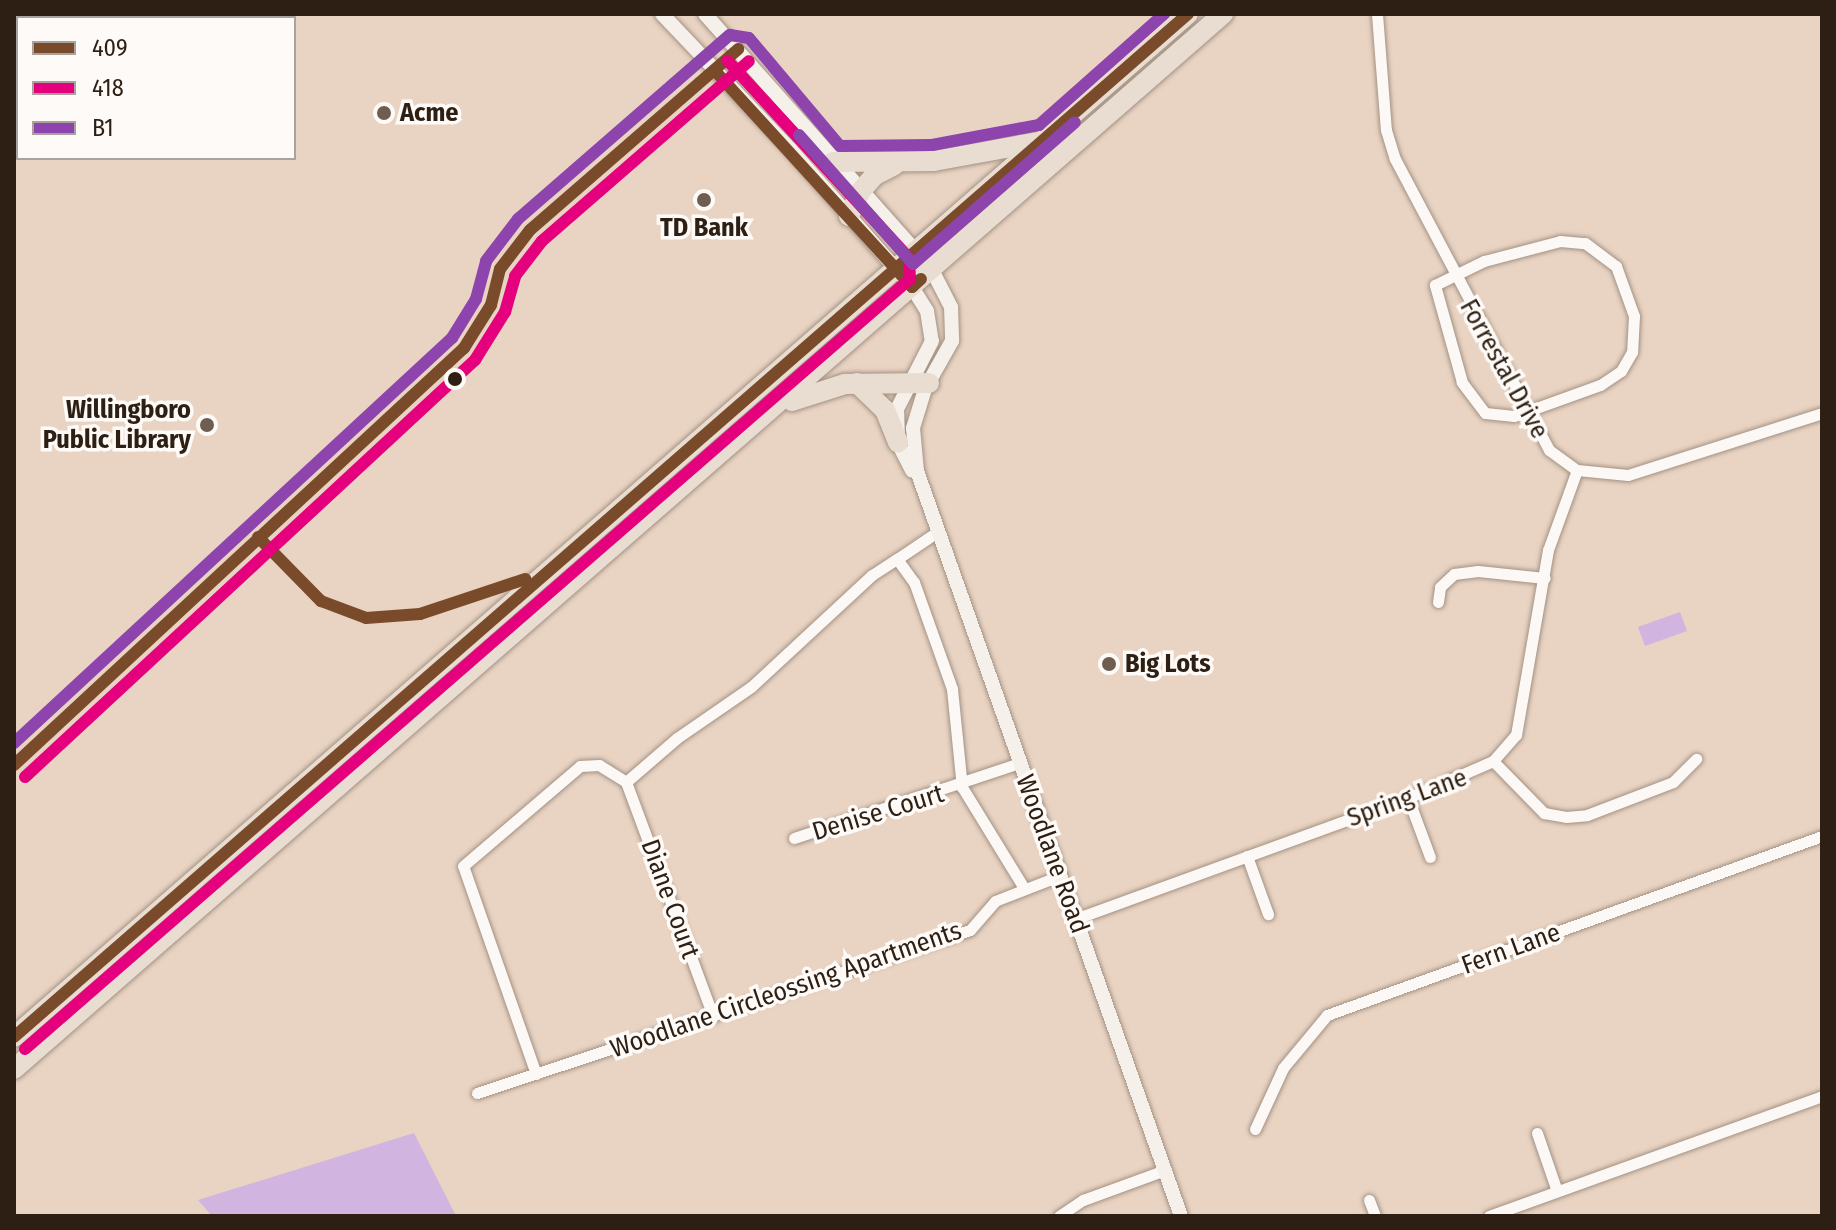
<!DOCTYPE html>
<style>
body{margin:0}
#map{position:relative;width:1836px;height:1230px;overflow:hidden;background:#e9d3c2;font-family:"Fira Sans Condensed",sans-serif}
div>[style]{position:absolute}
.green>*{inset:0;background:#d1b4df}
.roads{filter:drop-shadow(0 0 2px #a29284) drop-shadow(0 0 2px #a29284)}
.street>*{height:11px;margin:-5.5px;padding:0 5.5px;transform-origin:5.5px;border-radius:5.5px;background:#fcf8f6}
.secondary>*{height:14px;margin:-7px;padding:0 7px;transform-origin:7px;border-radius:7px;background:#f6f0eb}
.highway>*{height:20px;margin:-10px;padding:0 10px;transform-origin:10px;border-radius:10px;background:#e9dcd0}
.bus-1>*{height:12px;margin:-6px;padding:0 6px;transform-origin:6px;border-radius:6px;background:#7a4b2a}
.bus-2>*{height:12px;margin:-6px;padding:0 6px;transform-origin:6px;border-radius:6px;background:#e5007d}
.bus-3>*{height:12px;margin:-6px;padding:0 6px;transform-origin:6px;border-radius:6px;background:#8e44ad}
.dots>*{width:22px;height:22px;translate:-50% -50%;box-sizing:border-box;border:4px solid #fefaf7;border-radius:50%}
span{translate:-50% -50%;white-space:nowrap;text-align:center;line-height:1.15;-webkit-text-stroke:7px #fefaf7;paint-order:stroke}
.poi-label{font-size:26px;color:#2d1f13;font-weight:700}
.left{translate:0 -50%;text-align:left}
.right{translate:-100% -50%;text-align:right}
.street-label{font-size:26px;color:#2d1f13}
.frame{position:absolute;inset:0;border:16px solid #2d1f13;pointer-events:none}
.legend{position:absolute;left:16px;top:16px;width:280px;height:144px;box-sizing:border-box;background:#fefaf7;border:2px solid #aaa29c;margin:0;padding:10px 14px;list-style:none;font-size:24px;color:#2d1f13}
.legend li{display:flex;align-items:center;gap:16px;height:40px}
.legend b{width:40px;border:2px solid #aaa29c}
</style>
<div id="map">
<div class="green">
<div style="clip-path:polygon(1680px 612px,1687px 631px,1645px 646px,1638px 627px)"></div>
<div style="clip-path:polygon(414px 1133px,456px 1216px,212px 1216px,198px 1200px)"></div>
</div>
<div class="roads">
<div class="street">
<div style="left:1377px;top:14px;width:116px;rotate:85.6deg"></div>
<div style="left:1386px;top:130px;width:30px;rotate:73deg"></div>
<div style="left:1395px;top:159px;width:329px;rotate:62.1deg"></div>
<div style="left:1549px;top:450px;width:34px;rotate:36deg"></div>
<div style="left:1577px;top:470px;width:51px;rotate:5.6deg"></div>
<div style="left:1628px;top:475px;width:204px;rotate:-17.7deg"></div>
<div style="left:1560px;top:241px;width:25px;rotate:5deg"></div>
<div style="left:1585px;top:243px;width:39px;rotate:37deg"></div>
<div style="left:1616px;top:266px;width:53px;rotate:70.2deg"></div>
<div style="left:1634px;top:316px;width:36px;rotate:93deg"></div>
<div style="left:1632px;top:352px;width:22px;rotate:120deg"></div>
<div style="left:1621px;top:371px;width:25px;rotate:146deg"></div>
<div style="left:1600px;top:385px;width:91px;rotate:160.2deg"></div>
<div style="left:1514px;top:416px;width:29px;rotate:-174deg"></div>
<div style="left:1485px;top:413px;width:39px;rotate:-127deg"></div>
<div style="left:1462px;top:382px;width:101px;rotate:-105.6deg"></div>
<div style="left:1435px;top:285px;width:55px;rotate:-26.1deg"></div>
<div style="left:1484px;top:261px;width:79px;rotate:-14.7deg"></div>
<div style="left:897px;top:559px;width:48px;rotate:-34deg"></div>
<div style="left:1438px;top:602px;width:15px;rotate:-82deg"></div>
<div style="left:1440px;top:587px;width:19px;rotate:-43deg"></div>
<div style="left:1454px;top:574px;width:24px;rotate:-7deg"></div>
<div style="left:1478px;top:571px;width:67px;rotate:6deg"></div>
<div style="left:1493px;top:761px;width:73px;rotate:45.6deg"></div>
<div style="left:1544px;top:813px;width:22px;rotate:10deg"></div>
<div style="left:1566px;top:817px;width:21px;rotate:-5deg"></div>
<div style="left:1587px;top:815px;width:92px;rotate:-21deg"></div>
<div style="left:1673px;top:782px;width:33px;rotate:-45deg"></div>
<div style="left:626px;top:782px;width:67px;rotate:-40.8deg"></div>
<div style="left:677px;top:738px;width:90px;rotate:-34.6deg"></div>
<div style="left:751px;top:687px;width:165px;rotate:-42.8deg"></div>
<div style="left:872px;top:575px;width:30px;rotate:-33deg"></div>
<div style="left:897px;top:559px;width:29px;rotate:54deg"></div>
<div style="left:914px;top:582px;width:114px;rotate:70.4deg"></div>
<div style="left:952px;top:689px;width:99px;rotate:84.2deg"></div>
<div style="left:962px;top:787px;width:119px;rotate:58.5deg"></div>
<div style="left:626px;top:782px;width:250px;rotate:69.6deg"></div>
<div style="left:1408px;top:798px;width:63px;rotate:69.6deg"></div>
<div style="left:794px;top:838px;width:238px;rotate:-18.4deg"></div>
<div style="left:1247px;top:856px;width:62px;rotate:70.1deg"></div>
<div style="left:1075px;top:919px;width:354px;rotate:-20deg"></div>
<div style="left:1408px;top:798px;width:93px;rotate:-23.5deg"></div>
<div style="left:1493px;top:761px;width:35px;rotate:-49deg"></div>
<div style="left:1516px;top:735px;width:188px;rotate:-80.2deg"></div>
<div style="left:1548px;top:550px;width:85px;rotate:-70.1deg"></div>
<div style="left:536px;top:1074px;width:220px;rotate:-109.3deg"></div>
<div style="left:463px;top:866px;width:154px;rotate:-40.5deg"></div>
<div style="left:580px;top:766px;width:19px;rotate:-3deg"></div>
<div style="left:599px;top:765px;width:32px;rotate:32deg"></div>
<div style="left:477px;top:1093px;width:519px;rotate:-18.3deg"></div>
<div style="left:970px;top:930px;width:38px;rotate:-49deg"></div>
<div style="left:995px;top:901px;width:69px;rotate:-21.3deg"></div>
<div style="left:1255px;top:1129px;width:67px;rotate:-65.3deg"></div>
<div style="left:1283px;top:1068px;width:69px;rotate:-50.3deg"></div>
<div style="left:1327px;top:1015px;width:526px;rotate:-19.88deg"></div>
<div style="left:1537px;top:1133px;width:61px;rotate:71deg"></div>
<div style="left:1369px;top:1200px;width:17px;rotate:69deg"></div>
<div style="left:1059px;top:1216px;width:29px;rotate:-34deg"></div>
<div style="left:1083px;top:1200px;width:87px;rotate:-20.1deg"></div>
<div style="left:1489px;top:1216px;width:354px;rotate:-19.8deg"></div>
</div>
<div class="secondary">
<div style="left:662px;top:14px;width:186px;rotate:46.5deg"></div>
<div style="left:790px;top:149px;width:184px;rotate:48.5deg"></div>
<div style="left:912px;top:287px;width:28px;rotate:58deg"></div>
<div style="left:927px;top:311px;width:30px;rotate:81deg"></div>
<div style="left:932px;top:341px;width:76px;rotate:117.2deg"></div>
<div style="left:897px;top:409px;width:34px;rotate:88deg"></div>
<div style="left:898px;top:443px;width:31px;rotate:63deg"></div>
<div style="left:705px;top:14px;width:342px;rotate:48.4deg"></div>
<div style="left:932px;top:270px;width:42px;rotate:62.8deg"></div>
<div style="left:951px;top:307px;width:34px;rotate:88deg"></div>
<div style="left:952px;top:341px;width:55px;rotate:119.4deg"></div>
<div style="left:925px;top:389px;width:41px;rotate:107.1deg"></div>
<div style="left:913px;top:428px;width:43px;rotate:84.7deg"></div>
<div style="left:917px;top:471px;width:790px;rotate:70.49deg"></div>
</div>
<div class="highway">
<div style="left:833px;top:162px;width:101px;rotate:-0.6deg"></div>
<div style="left:934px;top:161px;width:107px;rotate:-10.3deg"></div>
<div style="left:849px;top:216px;width:26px;rotate:-65deg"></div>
<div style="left:860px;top:192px;width:23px;rotate:-49deg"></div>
<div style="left:875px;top:175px;width:22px;rotate:-27deg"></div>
<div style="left:857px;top:383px;width:39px;rotate:44deg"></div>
<div style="left:885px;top:410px;width:35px;rotate:68deg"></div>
<div style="left:792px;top:401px;width:56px;rotate:-17.8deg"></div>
<div style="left:845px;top:384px;width:84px;rotate:-0.7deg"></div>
<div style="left:14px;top:1037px;width:1557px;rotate:-41.07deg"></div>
<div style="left:14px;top:1069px;width:1605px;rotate:-41.11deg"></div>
</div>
</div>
<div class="bus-1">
<div style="left:716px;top:72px;width:291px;rotate:47.6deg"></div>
<div style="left:912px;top:287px;width:12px;rotate:-42deg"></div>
<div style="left:258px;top:537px;width:90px;rotate:45.5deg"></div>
<div style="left:321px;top:601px;width:48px;rotate:20.7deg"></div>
<div style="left:366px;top:618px;width:54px;rotate:-4.2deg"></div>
<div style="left:420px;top:614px;width:111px;rotate:-18.4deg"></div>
<div style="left:14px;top:765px;width:614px;rotate:-42.82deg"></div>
<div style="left:464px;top:348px;width:51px;rotate:-57.9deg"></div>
<div style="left:491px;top:305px;width:37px;rotate:-76deg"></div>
<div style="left:500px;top:269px;width:49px;rotate:-52.4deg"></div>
<div style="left:530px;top:230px;width:276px;rotate:-41deg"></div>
<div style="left:14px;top:1037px;width:1557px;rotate:-41.07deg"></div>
</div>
<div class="bus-2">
<div style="left:25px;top:777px;width:614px;rotate:-42.82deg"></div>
<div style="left:475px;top:360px;width:57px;rotate:-58deg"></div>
<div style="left:505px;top:312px;width:37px;rotate:-74deg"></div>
<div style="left:515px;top:276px;width:44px;rotate:-52.4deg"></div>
<div style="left:542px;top:241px;width:274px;rotate:-41deg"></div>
<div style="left:25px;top:1049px;width:1173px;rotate:-41.03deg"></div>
<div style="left:910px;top:279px;width:21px;rotate:-93deg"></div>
<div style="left:909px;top:258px;width:268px;rotate:-132.6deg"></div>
</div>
<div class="bus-3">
<div style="left:799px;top:135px;width:172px;rotate:48.5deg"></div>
<div style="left:913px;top:264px;width:215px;rotate:-41.2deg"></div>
<div style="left:14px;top:743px;width:597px;rotate:-42.76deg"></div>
<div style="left:452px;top:338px;width:46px;rotate:-58.4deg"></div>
<div style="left:476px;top:299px;width:39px;rotate:-75deg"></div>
<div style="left:486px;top:261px;width:53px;rotate:-52.7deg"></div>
<div style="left:518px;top:219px;width:281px;rotate:-41deg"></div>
<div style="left:730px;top:35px;width:19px;rotate:9deg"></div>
<div style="left:749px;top:38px;width:141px;rotate:49.9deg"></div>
<div style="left:840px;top:146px;width:92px;rotate:-0.6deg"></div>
<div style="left:932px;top:145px;width:109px;rotate:-10.6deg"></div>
<div style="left:1039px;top:125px;width:167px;rotate:-41.6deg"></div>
</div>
<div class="dots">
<div style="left:384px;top:113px;background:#6f5e50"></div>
<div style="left:704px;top:200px;background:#6f5e50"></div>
<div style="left:455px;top:379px;background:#2d1f13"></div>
<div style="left:207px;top:425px;background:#6f5e50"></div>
<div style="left:1109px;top:664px;background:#6f5e50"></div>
</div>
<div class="poi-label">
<span class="left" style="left:400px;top:113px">Acme</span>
<span style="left:704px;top:228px">TD Bank</span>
<span class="right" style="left:191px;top:425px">Willingboro<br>Public Library</span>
<span class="left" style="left:1125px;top:664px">Big Lots</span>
</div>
<div class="street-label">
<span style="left:1504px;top:369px;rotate:61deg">Forrestal Drive</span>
<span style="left:1407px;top:798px;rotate:-20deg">Spring Lane</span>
<span style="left:878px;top:813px;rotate:-17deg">Denise Court</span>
<span style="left:1052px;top:854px;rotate:70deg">Woodlane Road</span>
<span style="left:670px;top:899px;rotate:70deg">Diane Court</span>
<span style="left:1511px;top:949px;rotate:-20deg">Fern Lane</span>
<span style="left:786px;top:990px;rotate:-19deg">Woodlane Circleossing Apartments</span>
</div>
<div class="frame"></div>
<ul class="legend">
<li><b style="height:10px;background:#7a4b2a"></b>409</li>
<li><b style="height:10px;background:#e5007d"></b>418</li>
<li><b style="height:10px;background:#8e44ad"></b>B1</li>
</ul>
</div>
